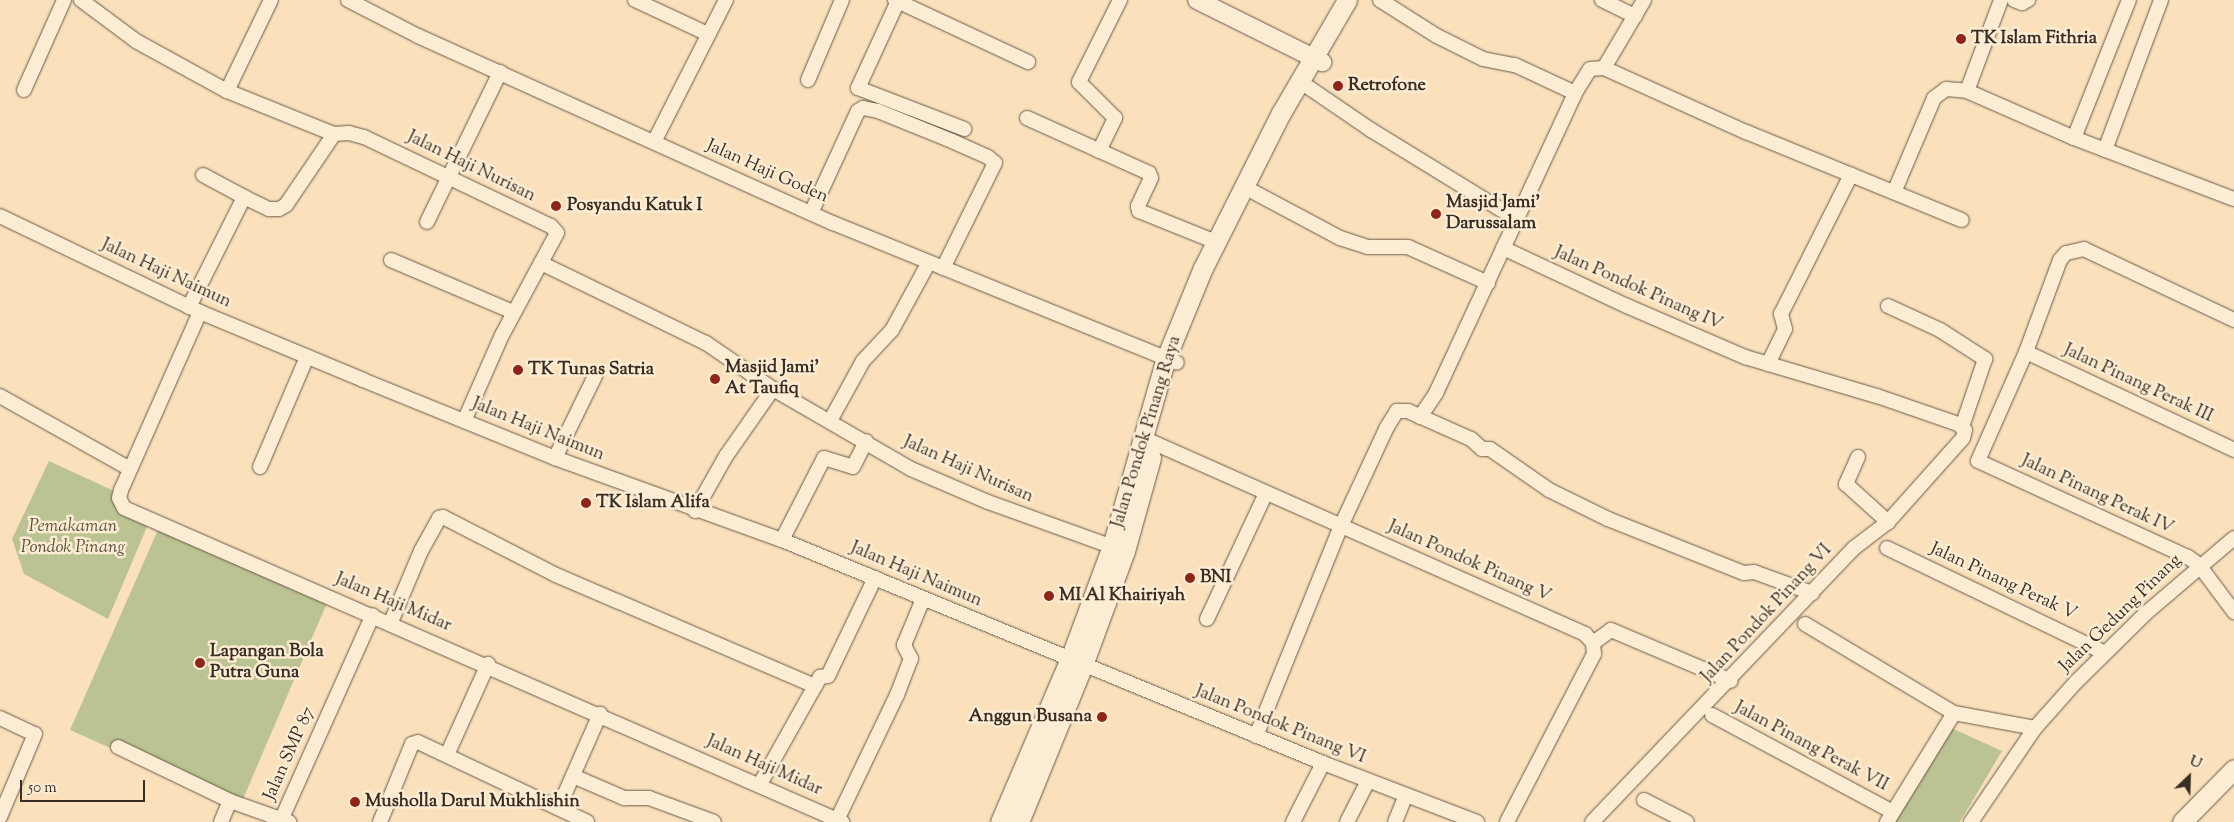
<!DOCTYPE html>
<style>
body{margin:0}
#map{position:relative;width:2234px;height:822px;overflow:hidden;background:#fae1bc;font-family:"Sorts Mill Goudy",serif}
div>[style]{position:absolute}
.green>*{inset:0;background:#bcc392}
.roads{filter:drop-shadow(0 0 1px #685a48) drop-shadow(0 0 1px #685a48)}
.minor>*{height:14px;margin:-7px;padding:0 7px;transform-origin:7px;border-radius:7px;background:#fcecd3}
.tertiary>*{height:18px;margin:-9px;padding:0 9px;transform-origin:9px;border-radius:9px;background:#fcecd3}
.secondary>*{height:19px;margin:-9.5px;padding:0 9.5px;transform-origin:9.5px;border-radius:9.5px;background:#fcecd3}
.dots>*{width:14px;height:14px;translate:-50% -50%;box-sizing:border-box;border:2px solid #fcecd3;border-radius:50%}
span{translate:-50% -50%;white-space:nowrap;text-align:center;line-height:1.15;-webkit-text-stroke:5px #fcecd3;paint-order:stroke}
.poi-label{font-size:18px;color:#372d22;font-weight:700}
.left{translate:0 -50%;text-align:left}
.right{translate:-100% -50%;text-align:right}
.street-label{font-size:18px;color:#372d22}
.park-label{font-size:18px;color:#58523e;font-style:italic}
.north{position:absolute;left:2164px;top:752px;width:50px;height:50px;-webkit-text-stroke:4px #fcecd3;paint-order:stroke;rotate:24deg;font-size:14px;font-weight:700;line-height:20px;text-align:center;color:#372d22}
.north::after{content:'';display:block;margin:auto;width:18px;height:22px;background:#372d22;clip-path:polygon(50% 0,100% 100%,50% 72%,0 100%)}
.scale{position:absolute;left:20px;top:780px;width:125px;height:22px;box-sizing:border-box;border:2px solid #372d22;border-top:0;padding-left:6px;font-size:15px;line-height:18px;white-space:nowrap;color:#372d22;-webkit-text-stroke:4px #fcecd3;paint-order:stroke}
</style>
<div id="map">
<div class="green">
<div style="clip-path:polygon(49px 461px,114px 491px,120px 511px,149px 522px,108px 619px,24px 574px,12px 539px)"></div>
<div style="clip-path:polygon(161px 523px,330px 596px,240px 806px,70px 730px)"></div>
<div style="clip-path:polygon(1947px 726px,2002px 751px,1960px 822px,1892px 822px)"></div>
</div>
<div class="roads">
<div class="minor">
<div style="left:81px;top:0;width:69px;rotate:36.7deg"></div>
<div style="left:136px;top:41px;width:104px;rotate:28.8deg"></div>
<div style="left:227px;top:91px;width:115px;rotate:21.9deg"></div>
<div style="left:348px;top:0;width:79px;rotate:27.2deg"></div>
<div style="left:418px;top:36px;width:455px;rotate:24.3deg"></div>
<div style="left:833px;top:223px;width:371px;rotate:22.1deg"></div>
<div style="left:635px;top:0;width:81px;rotate:25deg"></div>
<div style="left:895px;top:0;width:147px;rotate:25deg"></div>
<div style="left:1380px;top:0;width:67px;rotate:32.3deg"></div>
<div style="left:1437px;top:36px;width:51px;rotate:26.6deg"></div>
<div style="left:1483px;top:59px;width:33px;rotate:11deg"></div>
<div style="left:1515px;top:65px;width:66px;rotate:25deg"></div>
<div style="left:1602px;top:0;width:37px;rotate:26deg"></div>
<div style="left:2014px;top:0;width:9px;rotate:21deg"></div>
<div style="left:2022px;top:3px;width:7px;rotate:-27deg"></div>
<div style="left:898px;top:1px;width:96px;rotate:114.7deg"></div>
<div style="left:858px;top:88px;width:114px;rotate:21.1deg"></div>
<div style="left:1604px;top:68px;width:79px;rotate:-59.5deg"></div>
<div style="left:808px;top:80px;width:87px;rotate:-67deg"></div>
<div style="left:1308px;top:87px;width:76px;rotate:34.3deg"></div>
<div style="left:1371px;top:130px;width:170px;rotate:31.5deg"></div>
<div style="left:24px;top:90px;width:98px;rotate:-66deg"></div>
<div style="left:227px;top:91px;width:101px;rotate:-64.2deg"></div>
<div style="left:1967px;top:91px;width:97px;rotate:-69.5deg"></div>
<div style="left:1027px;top:118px;width:134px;rotate:24.3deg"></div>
<div style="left:1149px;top:173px;width:5px;rotate:68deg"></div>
<div style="left:1151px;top:178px;width:31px;rotate:115deg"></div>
<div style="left:1138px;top:206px;width:5px;rotate:79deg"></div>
<div style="left:1139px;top:211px;width:83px;rotate:21.9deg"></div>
<div style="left:334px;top:134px;width:15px;rotate:-4deg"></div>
<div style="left:349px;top:133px;width:16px;rotate:15deg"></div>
<div style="left:364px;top:137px;width:207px;rotate:25.5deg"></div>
<div style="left:551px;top:226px;width:9px;rotate:49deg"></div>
<div style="left:557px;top:233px;width:116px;rotate:118.3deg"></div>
<div style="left:502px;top:335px;width:94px;rotate:113.8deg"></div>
<div style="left:2074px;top:138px;width:149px;rotate:-68.3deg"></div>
<div style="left:654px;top:142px;width:159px;rotate:-63.1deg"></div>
<div style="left:2105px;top:150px;width:160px;rotate:-69.5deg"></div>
<div style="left:1099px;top:151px;width:37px;rotate:-64deg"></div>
<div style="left:1115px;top:118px;width:51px;rotate:-135deg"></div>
<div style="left:1079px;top:82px;width:92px;rotate:-63.4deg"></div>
<div style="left:203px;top:175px;width:47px;rotate:28.2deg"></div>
<div style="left:1250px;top:190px;width:102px;rotate:28.1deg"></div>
<div style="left:1340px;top:238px;width:28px;rotate:18deg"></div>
<div style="left:1367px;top:247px;width:41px"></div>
<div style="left:1408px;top:247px;width:88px;rotate:24.2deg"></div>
<div style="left:1895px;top:190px;width:100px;rotate:-67deg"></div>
<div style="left:1934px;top:98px;width:15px;rotate:-37deg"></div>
<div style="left:1946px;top:89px;width:21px;rotate:5deg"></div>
<div style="left:1967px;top:91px;width:117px;rotate:23.7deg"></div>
<div style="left:2074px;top:138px;width:171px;rotate:20.9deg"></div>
<div style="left:811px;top:213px;width:112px;rotate:-65.3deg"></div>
<div style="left:858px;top:111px;width:6px;rotate:-31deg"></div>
<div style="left:863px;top:108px;width:15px;rotate:11deg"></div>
<div style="left:878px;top:111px;width:80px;rotate:22.1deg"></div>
<div style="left:952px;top:141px;width:39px;rotate:24deg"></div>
<div style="left:988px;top:157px;width:9px;rotate:41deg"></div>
<div style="left:995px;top:163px;width:117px;rotate:116.3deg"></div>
<div style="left:0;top:216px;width:222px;rotate:25.6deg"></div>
<div style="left:200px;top:312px;width:177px;rotate:22.6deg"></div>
<div style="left:363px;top:380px;width:207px;rotate:22.1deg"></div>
<div style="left:555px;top:458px;width:241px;rotate:19.9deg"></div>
<div style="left:782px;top:540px;width:585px;rotate:22.4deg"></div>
<div style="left:1323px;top:763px;width:165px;rotate:21deg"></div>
<div style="left:427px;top:222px;width:167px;rotate:-64deg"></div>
<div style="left:1503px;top:248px;width:137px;rotate:25.1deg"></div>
<div style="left:1627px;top:306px;width:129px;rotate:23.4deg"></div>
<div style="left:1745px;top:357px;width:138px;rotate:16.5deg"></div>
<div style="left:1877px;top:396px;width:86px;rotate:19.1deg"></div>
<div style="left:1958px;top:424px;width:9px;rotate:41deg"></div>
<div style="left:1965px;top:430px;width:8px;rotate:104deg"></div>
<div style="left:1963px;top:438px;width:113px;rotate:131.8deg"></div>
<div style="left:1888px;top:522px;width:43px;rotate:142.6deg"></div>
<div style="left:1854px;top:548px;width:379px;rotate:133.7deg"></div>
<div style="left:391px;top:260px;width:133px;rotate:23.1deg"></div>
<div style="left:541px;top:263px;width:183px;rotate:25.9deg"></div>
<div style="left:706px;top:343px;width:81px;rotate:34.5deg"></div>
<div style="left:773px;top:389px;width:160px;rotate:30.1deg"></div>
<div style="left:911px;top:469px;width:84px;rotate:23.2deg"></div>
<div style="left:988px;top:502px;width:141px;rotate:19.8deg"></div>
<div style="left:1888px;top:306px;width:57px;rotate:24.8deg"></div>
<div style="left:1940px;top:330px;width:54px;rotate:32.8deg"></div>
<div style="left:1985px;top:359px;width:72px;rotate:108.7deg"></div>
<div style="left:189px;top:307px;width:123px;rotate:-63.4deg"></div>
<div style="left:244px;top:197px;width:28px;rotate:26deg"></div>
<div style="left:269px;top:209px;width:10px"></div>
<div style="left:279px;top:209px;width:8px;rotate:-30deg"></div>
<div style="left:286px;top:205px;width:86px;rotate:-55.9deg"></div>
<div style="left:200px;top:312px;width:195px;rotate:113.9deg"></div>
<div style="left:121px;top:490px;width:8px;rotate:104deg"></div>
<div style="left:119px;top:498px;width:11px;rotate:63deg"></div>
<div style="left:124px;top:508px;width:784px;rotate:23.62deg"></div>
<div style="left:2234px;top:320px;width:166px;rotate:-154.7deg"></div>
<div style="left:2084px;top:249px;width:18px;rotate:167deg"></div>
<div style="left:2066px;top:253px;width:9px;rotate:131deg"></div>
<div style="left:2060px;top:260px;width:98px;rotate:110.3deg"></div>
<div style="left:2026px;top:352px;width:119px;rotate:113.8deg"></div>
<div style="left:1978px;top:461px;width:231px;rotate:24.6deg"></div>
<div style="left:2188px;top:557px;width:14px;rotate:36deg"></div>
<div style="left:2199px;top:565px;width:59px;rotate:53.3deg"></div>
<div style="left:2026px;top:352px;width:230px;rotate:25.2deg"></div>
<div style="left:1768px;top:364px;width:39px;rotate:-64deg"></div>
<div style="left:1785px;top:329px;width:16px;rotate:-105deg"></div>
<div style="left:1781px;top:314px;width:156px;rotate:-63.3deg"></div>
<div style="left:0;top:396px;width:149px;rotate:29.3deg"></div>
<div style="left:1420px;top:417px;width:29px;rotate:-56deg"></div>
<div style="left:1436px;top:393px;width:331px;rotate:-65.1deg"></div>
<div style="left:1575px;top:93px;width:28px;rotate:-58deg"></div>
<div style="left:1590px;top:69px;width:14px;rotate:-4deg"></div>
<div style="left:1604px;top:68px;width:156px;rotate:24.3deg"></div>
<div style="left:1746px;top:132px;width:233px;rotate:22.2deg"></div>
<div style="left:830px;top:421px;width:68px;rotate:-61.2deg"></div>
<div style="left:863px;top:361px;width:42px;rotate:-46.9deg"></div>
<div style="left:892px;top:330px;width:77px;rotate:-61.4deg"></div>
<div style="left:1143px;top:438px;width:484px;rotate:23.9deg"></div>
<div style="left:1585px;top:634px;width:12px;rotate:48deg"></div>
<div style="left:1593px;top:643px;width:11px;rotate:85deg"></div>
<div style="left:1594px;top:654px;width:189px;rotate:117.4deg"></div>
<div style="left:1858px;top:457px;width:30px;rotate:114deg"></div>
<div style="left:1846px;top:484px;width:57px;rotate:42.1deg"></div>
<div style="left:555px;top:458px;width:93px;rotate:-64deg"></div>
<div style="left:260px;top:467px;width:120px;rotate:-66.9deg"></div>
<div style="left:695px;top:511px;width:63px;rotate:-60.6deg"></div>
<div style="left:726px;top:456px;width:82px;rotate:-55deg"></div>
<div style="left:782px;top:540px;width:92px;rotate:-62.9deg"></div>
<div style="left:824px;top:458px;width:30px;rotate:17deg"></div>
<div style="left:853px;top:467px;width:29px;rotate:-63deg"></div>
<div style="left:1887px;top:548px;width:240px;rotate:25.7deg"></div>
<div style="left:1207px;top:619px;width:139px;rotate:-64.9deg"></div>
<div style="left:391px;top:622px;width:77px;rotate:-67.1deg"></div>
<div style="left:421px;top:551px;width:38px;rotate:-61deg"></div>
<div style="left:439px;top:518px;width:4px;rotate:-14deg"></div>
<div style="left:443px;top:517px;width:127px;rotate:27.2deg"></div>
<div style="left:556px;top:575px;width:282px;rotate:23.2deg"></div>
<div style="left:1805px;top:624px;width:174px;rotate:30.9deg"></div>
<div style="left:1954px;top:713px;width:82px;rotate:10.5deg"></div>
<div style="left:1593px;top:643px;width:22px;rotate:-36deg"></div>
<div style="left:1611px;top:630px;width:130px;rotate:23deg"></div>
<div style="left:1712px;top:715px;width:205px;rotate:28.2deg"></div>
<div style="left:0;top:718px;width:38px;rotate:25deg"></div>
<div style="left:35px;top:734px;width:90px;rotate:112.9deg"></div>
<div style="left:1256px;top:736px;width:227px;rotate:-68deg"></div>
<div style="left:1341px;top:526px;width:109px;rotate:-65.1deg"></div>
<div style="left:1387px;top:427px;width:19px;rotate:-58deg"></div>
<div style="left:1397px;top:411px;width:11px"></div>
<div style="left:1408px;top:411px;width:69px;rotate:24deg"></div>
<div style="left:1471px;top:439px;width:15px;rotate:42deg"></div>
<div style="left:1482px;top:449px;width:8px"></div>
<div style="left:1490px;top:449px;width:72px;rotate:34.8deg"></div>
<div style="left:1549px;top:490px;width:66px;rotate:26.2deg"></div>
<div style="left:1608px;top:519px;width:146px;rotate:21.7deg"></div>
<div style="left:1744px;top:573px;width:10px;rotate:-6deg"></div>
<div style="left:1754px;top:572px;width:62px;rotate:19.9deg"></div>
<div style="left:118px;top:747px;width:124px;rotate:25.7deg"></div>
<div style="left:230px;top:801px;width:63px;rotate:19.6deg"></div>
<div style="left:447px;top:755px;width:100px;rotate:-65.7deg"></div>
<div style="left:573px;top:776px;width:56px;rotate:23.3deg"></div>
<div style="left:624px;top:798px;width:25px"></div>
<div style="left:649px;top:798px;width:69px;rotate:20.3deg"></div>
<div style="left:760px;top:784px;width:123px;rotate:-60.7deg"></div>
<div style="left:820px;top:677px;width:8px;rotate:-7deg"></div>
<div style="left:828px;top:676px;width:109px;rotate:-64.4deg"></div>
<div style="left:1644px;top:800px;width:48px;rotate:27.1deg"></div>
<div style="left:559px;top:807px;width:102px;rotate:-66.2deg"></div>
<div style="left:282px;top:818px;width:222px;rotate:-65.9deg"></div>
<div style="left:837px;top:820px;width:139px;rotate:-64.4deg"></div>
<div style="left:897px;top:695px;width:39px;rotate:-69deg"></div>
<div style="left:911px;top:659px;width:16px;rotate:-117deg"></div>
<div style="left:904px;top:645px;width:50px;rotate:-67.6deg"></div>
<div style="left:221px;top:822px;width:23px;rotate:-67deg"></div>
<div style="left:380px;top:822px;width:84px;rotate:-67.7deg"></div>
<div style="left:412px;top:744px;width:6px;rotate:-18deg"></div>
<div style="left:418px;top:742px;width:187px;rotate:25.3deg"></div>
<div style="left:1293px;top:822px;width:66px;rotate:-63deg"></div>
<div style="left:1347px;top:822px;width:46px;rotate:-62.9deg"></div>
<div style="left:1395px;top:822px;width:29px;rotate:-68deg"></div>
<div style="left:1887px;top:822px;width:128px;rotate:-58.4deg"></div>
<div style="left:1971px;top:822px;width:114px;rotate:-55.8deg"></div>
<div style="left:2035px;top:728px;width:62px;rotate:-48.3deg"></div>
<div style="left:2076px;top:682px;width:97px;rotate:-44.6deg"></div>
<div style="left:2145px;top:614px;width:117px;rotate:-40.5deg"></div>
</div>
<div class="tertiary">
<div style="left:1197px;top:0;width:140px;rotate:26.4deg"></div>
</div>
<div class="secondary">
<div style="left:1000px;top:822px;width:177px;rotate:-66.8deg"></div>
<div style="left:1070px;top:659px;width:121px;rotate:-69.6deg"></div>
<div style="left:1112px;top:546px;width:196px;rotate:-74deg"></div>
<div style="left:1166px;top:358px;width:97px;rotate:-67.7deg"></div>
<div style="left:1203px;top:268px;width:174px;rotate:-63.3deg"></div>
<div style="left:1281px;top:113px;width:131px;rotate:-59.7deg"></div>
<div style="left:1019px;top:822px;width:170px;rotate:-67.8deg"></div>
<div style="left:1083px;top:665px;width:121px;rotate:-69.8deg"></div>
<div style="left:1125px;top:551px;width:97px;rotate:-74.4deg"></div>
<div style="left:2182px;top:822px;width:74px;rotate:-45.5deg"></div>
</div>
</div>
<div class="dots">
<div style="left:1961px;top:39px;background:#8f2418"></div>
<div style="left:1338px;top:86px;background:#8f2418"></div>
<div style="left:556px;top:206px;background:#8f2418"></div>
<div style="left:1436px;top:214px;background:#8f2418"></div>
<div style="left:518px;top:370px;background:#8f2418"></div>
<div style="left:715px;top:379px;background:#8f2418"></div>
<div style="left:586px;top:503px;background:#8f2418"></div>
<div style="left:1190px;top:578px;background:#8f2418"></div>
<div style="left:1049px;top:596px;background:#8f2418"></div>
<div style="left:200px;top:663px;background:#8f2418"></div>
<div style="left:1102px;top:717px;background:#8f2418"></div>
<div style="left:355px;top:802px;background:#8f2418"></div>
</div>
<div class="poi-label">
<span class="left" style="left:1971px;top:39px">TK Islam Fithria</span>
<span class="left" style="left:1348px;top:86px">Retrofone</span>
<span class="left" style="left:1446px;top:214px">Masjid Jami'<br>Darussalam</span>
<span class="left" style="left:567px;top:206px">Posyandu Katuk I</span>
<span class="left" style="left:725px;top:379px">Masjid Jami'<br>At Taufiq</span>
<span class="left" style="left:528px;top:370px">TK Tunas Satria</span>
<span class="left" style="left:596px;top:503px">TK Islam Alifa</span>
<span class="left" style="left:1200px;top:578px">BNI</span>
<span class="left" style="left:1059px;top:596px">MI Al Khairiyah</span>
<span class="left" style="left:210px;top:663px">Lapangan Bola<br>Putra Guna</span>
<span class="right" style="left:1092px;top:717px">Anggun Busana</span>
<span class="left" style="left:365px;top:802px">Musholla Darul Mukhlishin</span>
</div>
<div class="street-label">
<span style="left:471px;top:167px;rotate:26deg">Jalan Haji Nurisan</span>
<span style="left:767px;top:172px;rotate:24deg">Jalan Haji Goden</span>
<span style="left:166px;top:274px;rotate:25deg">Jalan Haji Naimun</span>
<span style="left:1638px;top:289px;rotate:24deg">Jalan Pondok Pinang IV</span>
<span style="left:2138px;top:384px;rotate:25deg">Jalan Pinang Perak III</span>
<span style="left:538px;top:430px;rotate:22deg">Jalan Haji Naimun</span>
<span style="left:1147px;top:432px;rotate:-73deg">Jalan Pondok Pinang Raya</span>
<span style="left:968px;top:470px;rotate:24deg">Jalan Haji Nurisan</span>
<span style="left:2097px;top:495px;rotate:25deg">Jalan Pinang Perak IV</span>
<span style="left:1469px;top:562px;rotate:24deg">Jalan Pondok Pinang V</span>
<span style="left:916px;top:575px;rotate:23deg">Jalan Haji Naimun</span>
<span style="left:2003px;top:582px;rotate:25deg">Jalan Pinang Perak V</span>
<span style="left:393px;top:603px;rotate:23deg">Jalan Haji Midar</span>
<span style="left:1767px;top:614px;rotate:-47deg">Jalan Pondok Pinang VI</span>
<span style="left:2121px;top:614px;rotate:-44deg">Jalan Gedung Pinang</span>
<span style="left:1280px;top:725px;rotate:22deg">Jalan Pondok Pinang VI</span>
<span style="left:1811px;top:747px;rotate:28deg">Jalan Pinang Perak VII</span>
<span style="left:290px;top:754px;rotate:-66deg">Jalan SMP 87</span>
<span style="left:764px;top:766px;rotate:24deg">Jalan Haji Midar</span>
</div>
<div class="park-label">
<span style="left:73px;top:538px">Pemakaman<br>Pondok Pinang</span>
</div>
<div class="north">U</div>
<div class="scale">50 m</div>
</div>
